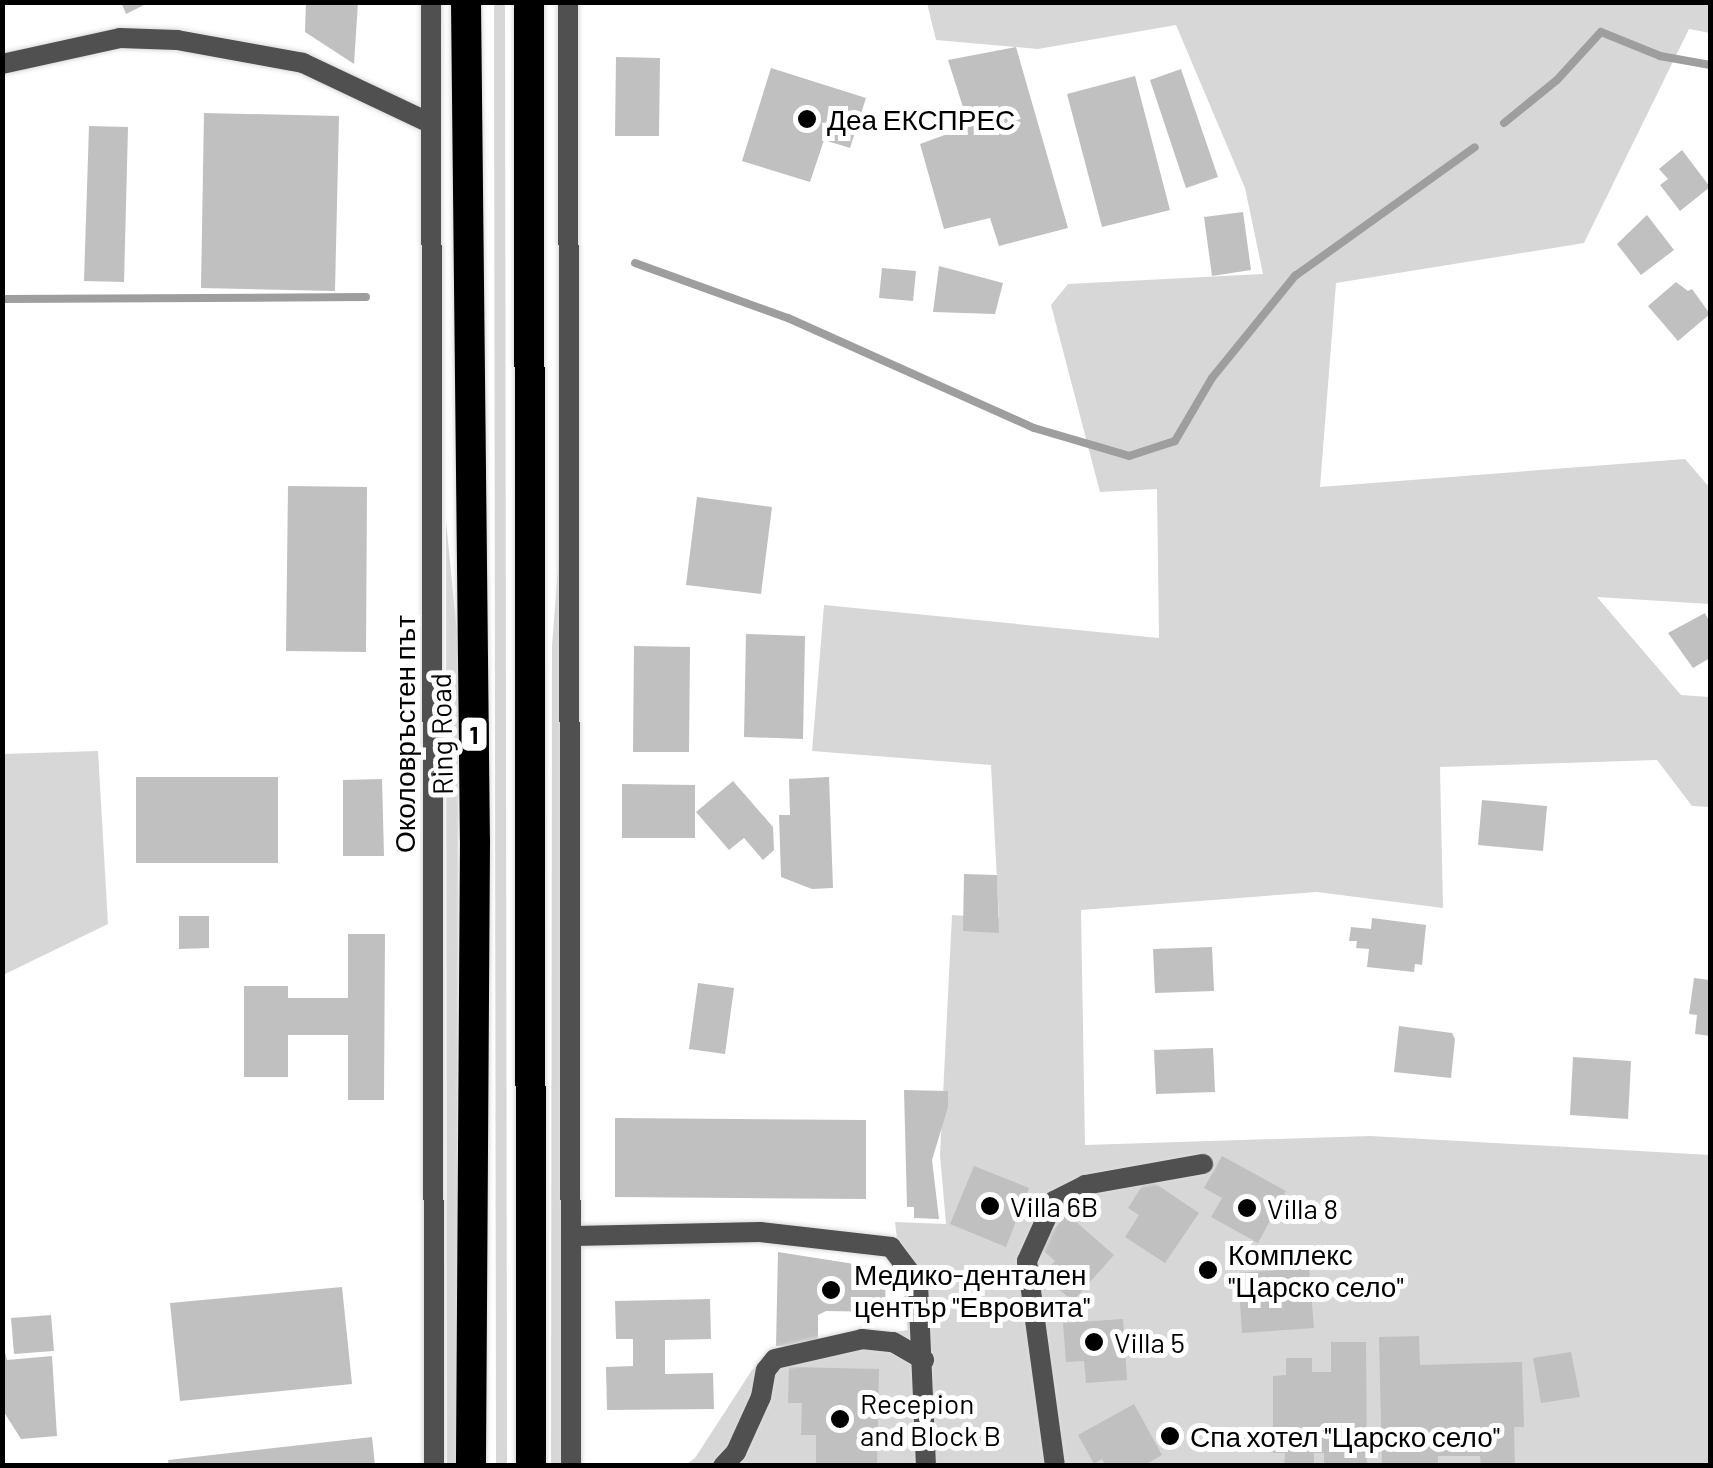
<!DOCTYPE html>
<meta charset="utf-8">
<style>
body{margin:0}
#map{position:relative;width:1713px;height:1468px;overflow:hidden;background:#fff;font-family:Barlow,sans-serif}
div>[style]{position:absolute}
.green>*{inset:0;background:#d7d7d7}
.stream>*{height:8px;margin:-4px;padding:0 4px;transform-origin:4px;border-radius:4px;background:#9e9e9e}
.building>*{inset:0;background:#c0c0c0}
.roads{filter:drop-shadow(0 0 2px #dbdbdb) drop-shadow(0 0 2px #dbdbdb)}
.street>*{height:20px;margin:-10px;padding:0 10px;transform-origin:10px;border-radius:10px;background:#505050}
.highway>*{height:30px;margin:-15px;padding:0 15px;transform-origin:15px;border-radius:15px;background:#000}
.dots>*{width:28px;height:28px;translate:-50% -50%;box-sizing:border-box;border:5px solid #fff;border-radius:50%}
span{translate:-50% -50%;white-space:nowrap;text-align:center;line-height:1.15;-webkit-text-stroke:10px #fff;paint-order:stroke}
.shield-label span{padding:2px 8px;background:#fff;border:2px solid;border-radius:8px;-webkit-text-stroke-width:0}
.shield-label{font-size:25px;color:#000;font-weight:700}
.poi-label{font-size:28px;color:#000}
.left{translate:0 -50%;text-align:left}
.street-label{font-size:28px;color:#000}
.frame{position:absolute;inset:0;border:5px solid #000;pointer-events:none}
</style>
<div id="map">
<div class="green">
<div style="clip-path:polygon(494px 3px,505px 3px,507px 1466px,496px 1465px)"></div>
<div style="clip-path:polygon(927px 3px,1710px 3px,1710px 33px,1689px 29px,1584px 243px,1336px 283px,1320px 487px,1685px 459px,1710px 488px,1710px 604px,1597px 597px,1681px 695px,1710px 697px,1710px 807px,1692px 806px,1657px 760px,1440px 767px,1443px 908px,1317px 892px,1081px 910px,1085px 1145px,1370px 1136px,1710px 1155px,1710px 1465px,684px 1466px,695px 1458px,752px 1370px,776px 1353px,908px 1330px,895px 1222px,946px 1224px,940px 1155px,952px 915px,999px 918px,991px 765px,812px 751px,824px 605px,1159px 638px,1157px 489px,1100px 492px,1051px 305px,1068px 284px,1263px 274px,1245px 188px,1176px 25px,1038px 49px,936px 40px)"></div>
<div style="clip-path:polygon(562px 518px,563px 1465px,551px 1466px,552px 646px)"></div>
<div style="clip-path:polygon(446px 521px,458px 643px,457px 1466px,447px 1465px)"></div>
<div style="clip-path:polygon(98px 751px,108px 924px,3px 975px,3px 754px)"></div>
</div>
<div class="stream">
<div style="left:1504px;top:123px;width:68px;rotate:-39.1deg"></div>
<div style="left:1557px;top:80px;width:65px;rotate:-47.5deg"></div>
<div style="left:1601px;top:32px;width:64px;rotate:22.1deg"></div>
<div style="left:1660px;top:56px;width:51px;rotate:10.2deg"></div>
<div style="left:635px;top:263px;width:163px;rotate:19.8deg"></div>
<div style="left:788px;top:318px;width:269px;rotate:24.1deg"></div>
<div style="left:1034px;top:428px;width:99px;rotate:16.4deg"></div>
<div style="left:1129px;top:456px;width:48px;rotate:-18.1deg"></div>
<div style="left:1175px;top:441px;width:73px;rotate:-59.6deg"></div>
<div style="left:1212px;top:378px;width:132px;rotate:-50.9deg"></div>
<div style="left:1295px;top:276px;width:221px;rotate:-35.6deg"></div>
<div style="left:2px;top:299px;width:364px;rotate:-0.3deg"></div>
</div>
<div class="building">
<div style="clip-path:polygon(121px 2px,150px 2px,126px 14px)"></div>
<div style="clip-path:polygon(306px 2px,358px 2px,354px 64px,305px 32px)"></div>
<div style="clip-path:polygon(1016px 47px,1068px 228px,999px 246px,990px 218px,944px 229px,920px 144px,969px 126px,948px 60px)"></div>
<div style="clip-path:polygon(616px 57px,660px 58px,659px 136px,615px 136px)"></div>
<div style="clip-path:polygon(771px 68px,866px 98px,850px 148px,824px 140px,810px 182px,742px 161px)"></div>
<div style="clip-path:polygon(1181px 69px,1218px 177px,1186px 188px,1150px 80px)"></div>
<div style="clip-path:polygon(1135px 76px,1170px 210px,1102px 227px,1067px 94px)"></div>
<div style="clip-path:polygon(204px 113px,339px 116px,335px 291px,201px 288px)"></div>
<div style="clip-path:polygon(89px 126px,128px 127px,124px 282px,84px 281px)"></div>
<div style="clip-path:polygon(1682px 150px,1710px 187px,1680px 211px,1660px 185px,1668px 179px,1659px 169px)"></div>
<div style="clip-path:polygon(1243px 212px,1251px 270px,1212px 276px,1204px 217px)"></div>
<div style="clip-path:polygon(1647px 215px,1674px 250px,1641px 275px,1617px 244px)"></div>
<div style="clip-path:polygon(939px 266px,1003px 283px,995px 314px,933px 312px)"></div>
<div style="clip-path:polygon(882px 268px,916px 271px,913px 301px,879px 298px)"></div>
<div style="clip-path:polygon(1676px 282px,1688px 291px,1692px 289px,1710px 314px,1678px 341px,1648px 306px)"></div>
<div style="clip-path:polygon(288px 486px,367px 487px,366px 652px,286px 651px)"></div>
<div style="clip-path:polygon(697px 497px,772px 507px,761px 594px,686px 585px)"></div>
<div style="clip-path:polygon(1705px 613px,1710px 623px,1710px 658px,1693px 668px,1668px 633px)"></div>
<div style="clip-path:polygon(746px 634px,805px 636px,803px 739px,744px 737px)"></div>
<div style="clip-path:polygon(634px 646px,690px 647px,689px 752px,633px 752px)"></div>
<div style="clip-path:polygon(136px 777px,278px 777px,278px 863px,136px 863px)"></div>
<div style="clip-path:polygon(829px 777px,833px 888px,812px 889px,781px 877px,779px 815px,790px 815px,789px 779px)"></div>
<div style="clip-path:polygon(382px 779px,384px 856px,343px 856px,343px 780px)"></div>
<div style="clip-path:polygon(733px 781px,773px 827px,774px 850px,763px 860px,744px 838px,729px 850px,696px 812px)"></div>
<div style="clip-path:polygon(622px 784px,695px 785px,695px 838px,622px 838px)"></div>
<div style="clip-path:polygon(1482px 800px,1547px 806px,1543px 851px,1478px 845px)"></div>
<div style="clip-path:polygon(964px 874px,997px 875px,999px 933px,963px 931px)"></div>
<div style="clip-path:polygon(179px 916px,209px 916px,209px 948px,179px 949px)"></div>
<div style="clip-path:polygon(1372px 918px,1426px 925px,1422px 965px,1415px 964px,1414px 972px,1367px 967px,1369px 949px,1356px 948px,1357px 941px,1349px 941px,1351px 927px,1371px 929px)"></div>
<div style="clip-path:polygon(348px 934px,385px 934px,384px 1100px,348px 1100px,348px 1035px,288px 1035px,288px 1077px,244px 1077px,244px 986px,288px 986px,288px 998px,348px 998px)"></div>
<div style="clip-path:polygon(1212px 947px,1214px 991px,1155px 993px,1153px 949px)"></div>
<div style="clip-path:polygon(1694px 978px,1710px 980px,1710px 1036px,1695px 1034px,1697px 1015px,1689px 1014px)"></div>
<div style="clip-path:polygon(698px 983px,734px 988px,725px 1054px,689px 1049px)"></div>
<div style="clip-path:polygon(1399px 1026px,1452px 1033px,1455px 1039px,1451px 1078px,1394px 1072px)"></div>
<div style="clip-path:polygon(1213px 1048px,1215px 1092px,1156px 1094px,1154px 1050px)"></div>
<div style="clip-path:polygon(1573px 1057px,1631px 1061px,1628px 1119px,1570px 1115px)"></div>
<div style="clip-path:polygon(904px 1090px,948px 1091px,948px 1107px,932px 1160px,939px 1219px,914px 1218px,914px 1207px,907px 1207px)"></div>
<div style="clip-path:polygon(615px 1118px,866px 1120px,866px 1199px,615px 1197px)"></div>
<div style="clip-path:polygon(1222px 1156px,1286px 1191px,1258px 1243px,1211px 1217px,1222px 1198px,1204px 1188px)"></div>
<div style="clip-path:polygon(974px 1166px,1029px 1188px,1006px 1247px,950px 1224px)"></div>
<div style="clip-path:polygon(1147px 1178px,1199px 1213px,1165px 1263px,1125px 1237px,1139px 1215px,1128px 1208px)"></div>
<div style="clip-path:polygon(1067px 1214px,1114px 1255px,1073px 1301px,1042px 1275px,1055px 1261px,1039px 1247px)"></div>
<div style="clip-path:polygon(778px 1252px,886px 1269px,885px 1312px,826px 1311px,818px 1315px,818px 1346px,776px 1346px)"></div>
<div style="clip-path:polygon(1309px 1268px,1314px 1328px,1242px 1333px,1238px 1273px)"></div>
<div style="clip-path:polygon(342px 1287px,352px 1384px,180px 1401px,170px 1303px)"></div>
<div style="clip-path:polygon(710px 1299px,711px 1339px,665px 1340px,665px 1374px,713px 1373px,714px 1409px,607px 1410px,606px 1367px,633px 1366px,633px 1339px,616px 1339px,615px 1301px)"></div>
<div style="clip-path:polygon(51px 1315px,54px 1351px,14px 1354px,11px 1318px)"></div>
<div style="clip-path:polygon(1123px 1319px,1127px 1380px,1086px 1383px,1084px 1361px,1066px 1362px,1063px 1323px)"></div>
<div style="clip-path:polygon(1419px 1336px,1420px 1365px,1522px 1362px,1524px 1427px,1514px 1427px,1515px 1466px,1481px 1466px,1480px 1456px,1438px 1456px,1438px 1466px,1382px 1465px,1379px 1337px)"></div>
<div style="clip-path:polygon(2px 1341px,7px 1360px,52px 1356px,57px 1436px,21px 1439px,2px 1409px)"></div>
<div style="clip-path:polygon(1331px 1342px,1366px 1342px,1367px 1466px,1324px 1466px,1324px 1453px,1314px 1453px,1314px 1466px,1284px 1466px,1285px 1453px,1273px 1453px,1273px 1376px,1286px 1375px,1286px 1358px,1312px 1358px,1312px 1372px,1331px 1372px)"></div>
<div style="clip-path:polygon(1571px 1352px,1580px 1397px,1541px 1403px,1533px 1358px)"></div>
<div style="clip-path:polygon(789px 1367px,879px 1369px,877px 1466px,816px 1466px,816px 1435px,801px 1435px,802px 1403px,788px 1403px)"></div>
<div style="clip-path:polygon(1134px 1404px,1162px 1455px,1143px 1466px,1106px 1466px,1102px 1459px,1094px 1464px,1078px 1435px)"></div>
<div style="clip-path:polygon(372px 1437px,375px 1466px,169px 1466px,168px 1460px)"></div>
</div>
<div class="roads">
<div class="street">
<div style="left:431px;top:2px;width:1464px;rotate:89.88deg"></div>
<div style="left:568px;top:2px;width:1464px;rotate:89.88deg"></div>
<div style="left:2px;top:64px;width:121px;rotate:-12.4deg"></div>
<div style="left:120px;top:38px;width:57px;rotate:2deg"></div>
<div style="left:177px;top:40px;width:128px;rotate:10.3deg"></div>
<div style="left:303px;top:63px;width:140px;rotate:25.3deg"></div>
<div style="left:574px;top:1236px;width:186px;rotate:-1.2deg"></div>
<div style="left:760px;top:1232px;width:132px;rotate:6.5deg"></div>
<div style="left:891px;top:1247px;width:45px;rotate:53.1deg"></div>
<div style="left:918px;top:1283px;width:183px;rotate:87.5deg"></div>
<div style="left:723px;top:1466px;width:19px;rotate:-47deg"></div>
<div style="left:736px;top:1452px;width:60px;rotate:-65.6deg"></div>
<div style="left:761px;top:1397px;width:27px;rotate:-80deg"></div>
<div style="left:766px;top:1370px;width:14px;rotate:-51deg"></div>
<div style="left:775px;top:1359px;width:89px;rotate:-12.9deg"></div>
<div style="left:862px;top:1339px;width:31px;rotate:6deg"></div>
<div style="left:893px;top:1342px;width:36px;rotate:30deg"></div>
<div style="left:1055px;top:1466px;width:207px;rotate:-97.8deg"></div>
<div style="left:1027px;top:1261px;width:66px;rotate:-65.8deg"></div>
<div style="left:1054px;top:1201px;width:35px;rotate:-27deg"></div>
<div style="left:1085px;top:1185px;width:120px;rotate:-10.1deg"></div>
</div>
<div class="highway">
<div style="left:466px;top:2px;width:839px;rotate:89.39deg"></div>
<div style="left:475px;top:841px;width:625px;rotate:90.37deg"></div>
<div style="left:529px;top:2px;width:1464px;rotate:89.92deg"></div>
</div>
</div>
<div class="dots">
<div style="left:807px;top:119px;background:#000"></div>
<div style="left:990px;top:1206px;background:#000"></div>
<div style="left:1247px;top:1208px;background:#000"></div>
<div style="left:1208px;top:1270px;background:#000"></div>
<div style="left:831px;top:1290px;background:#000"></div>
<div style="left:1094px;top:1342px;background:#000"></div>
<div style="left:840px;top:1419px;background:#000"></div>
<div style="left:1170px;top:1436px;background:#000"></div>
</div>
<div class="shield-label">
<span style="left:474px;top:734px">1</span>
</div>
<div class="poi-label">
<span class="left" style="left:827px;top:119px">Деа ЕКСПРЕС</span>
<span class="left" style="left:1010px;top:1206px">Villa 6B</span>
<span class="left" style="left:1267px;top:1208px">Villa 8</span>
<span class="left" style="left:1228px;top:1270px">Комплекс<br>"Царско село"</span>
<span class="left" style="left:854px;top:1290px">Медико-дентален<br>център "Евровита"</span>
<span class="left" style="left:1114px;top:1342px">Villa 5</span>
<span class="left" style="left:860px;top:1419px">Recepion<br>and Block B</span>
<span class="left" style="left:1190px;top:1436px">Спа хотел "Царско село"</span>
</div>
<div class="street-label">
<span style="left:404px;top:734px;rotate:-90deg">Околовръстен път</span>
<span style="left:441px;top:734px;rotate:-91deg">Ring Road</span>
</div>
<div class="frame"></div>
</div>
